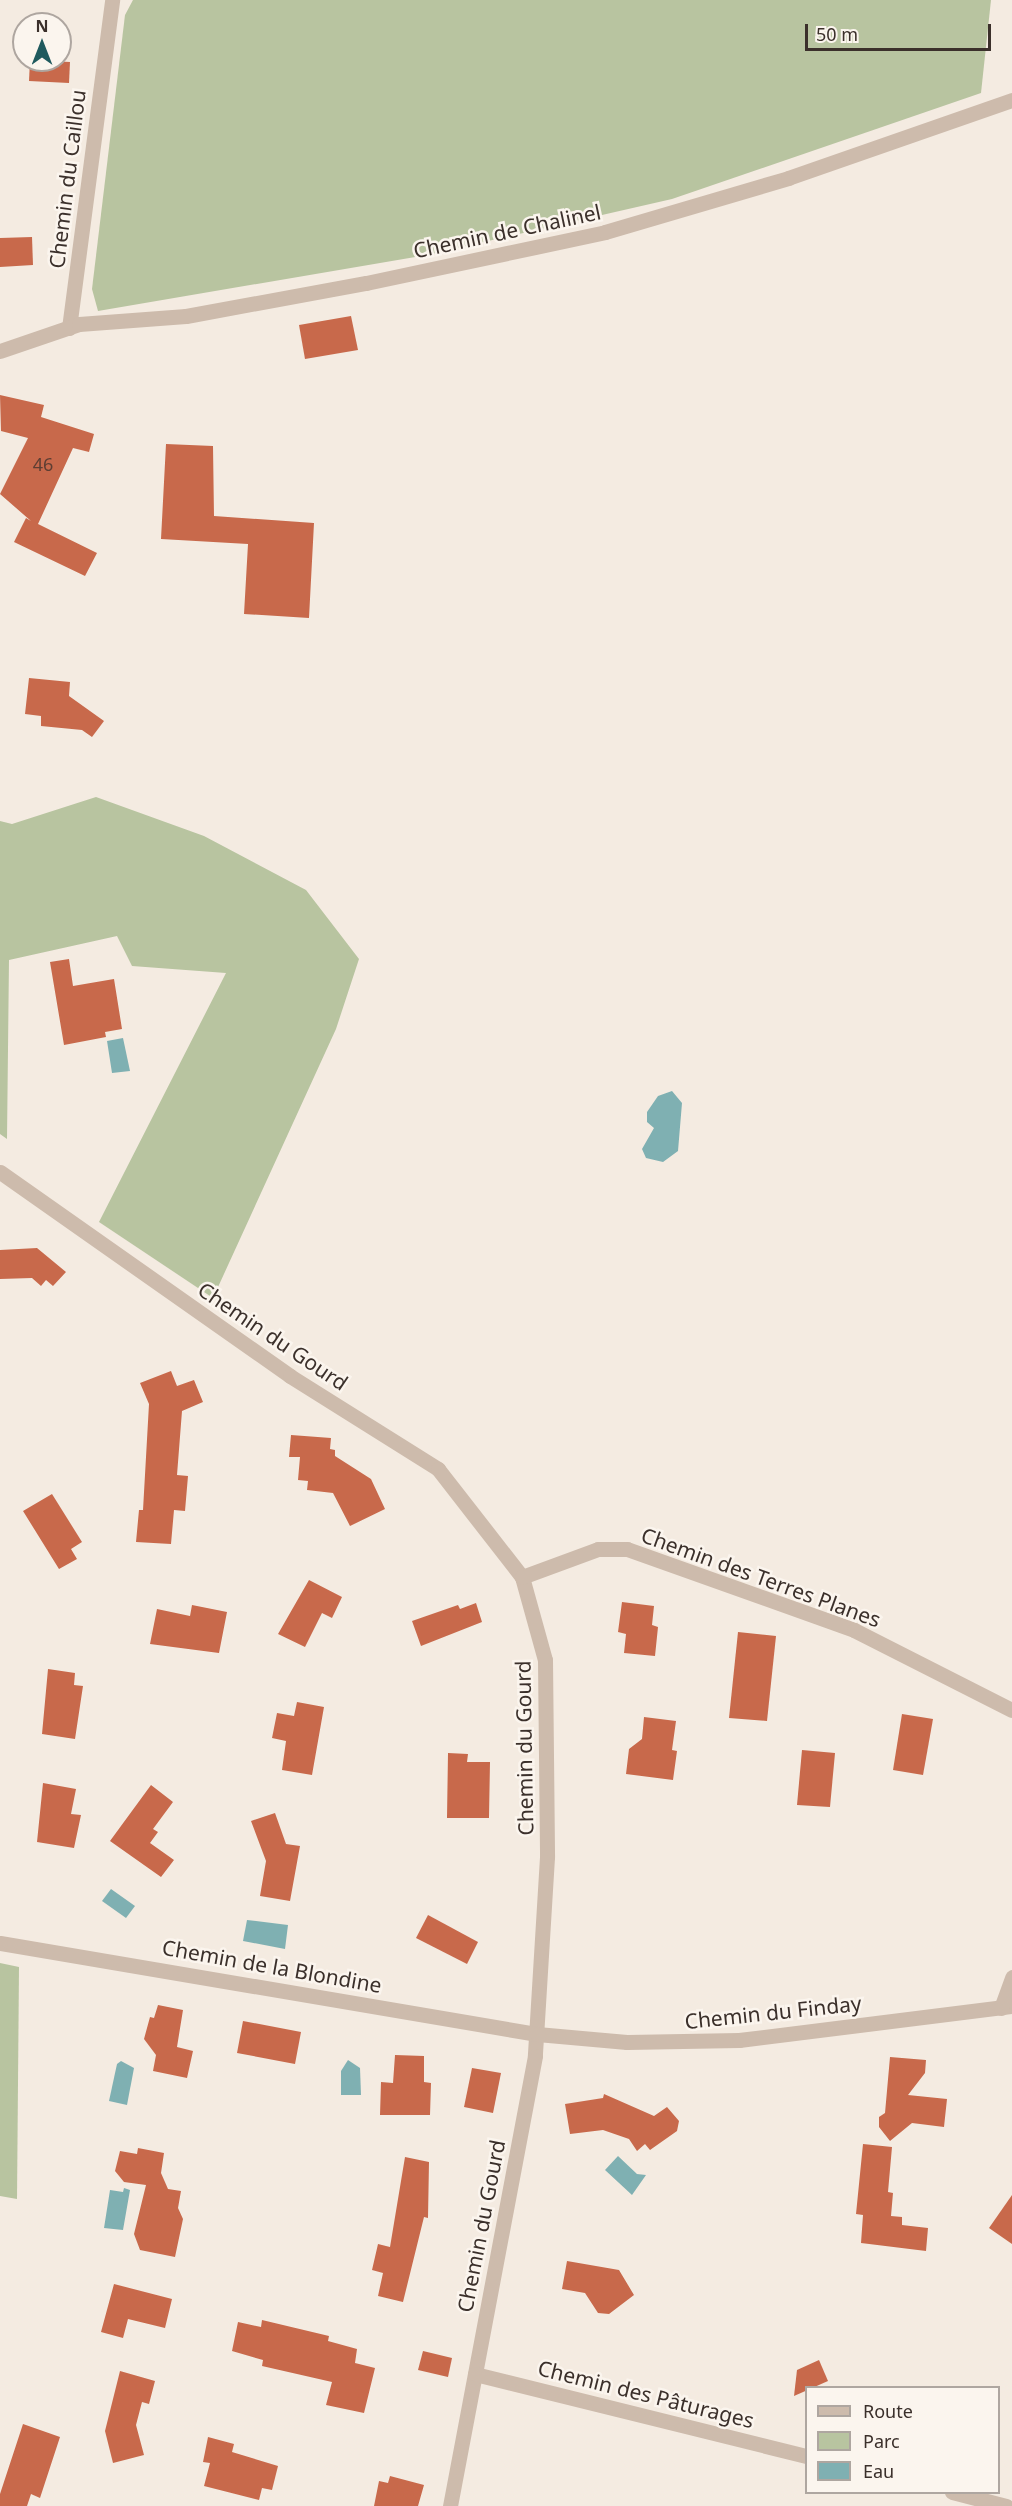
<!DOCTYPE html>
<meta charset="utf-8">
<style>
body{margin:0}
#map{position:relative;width:1012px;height:2506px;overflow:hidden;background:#f4ebe1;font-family:"Noto Sans",sans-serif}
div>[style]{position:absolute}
.green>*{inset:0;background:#b8c4a0}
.water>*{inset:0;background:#7fb0b2}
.building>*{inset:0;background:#c8694b}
.minor>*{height:15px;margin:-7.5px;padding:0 7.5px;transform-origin:7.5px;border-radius:7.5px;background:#cdbbac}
span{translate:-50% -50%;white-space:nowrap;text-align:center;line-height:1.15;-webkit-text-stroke:5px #fbf5ee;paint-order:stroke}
.number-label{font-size:18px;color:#5e3e33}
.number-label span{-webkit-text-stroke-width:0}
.street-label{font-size:21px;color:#3b302b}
.legend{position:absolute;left:805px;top:2386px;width:195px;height:108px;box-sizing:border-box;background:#fbf5ee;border:2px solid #aea6a0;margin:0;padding:8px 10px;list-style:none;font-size:18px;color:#3b302b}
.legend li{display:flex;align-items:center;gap:12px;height:30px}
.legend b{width:30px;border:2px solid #aea6a0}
.north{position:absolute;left:12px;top:12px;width:60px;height:60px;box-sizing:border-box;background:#fbf5ee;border:2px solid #aea6a0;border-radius:50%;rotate:0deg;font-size:16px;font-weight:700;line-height:24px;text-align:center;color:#3b302b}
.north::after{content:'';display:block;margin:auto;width:21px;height:27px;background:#1f5a5e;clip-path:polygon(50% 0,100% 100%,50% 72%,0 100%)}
.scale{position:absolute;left:805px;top:24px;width:186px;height:27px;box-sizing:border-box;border:3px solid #3b302b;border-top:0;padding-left:8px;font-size:18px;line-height:21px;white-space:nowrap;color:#3b302b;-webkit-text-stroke:4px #fbf5ee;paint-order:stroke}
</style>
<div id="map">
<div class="green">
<div style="clip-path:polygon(133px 0,991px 0,981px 93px,672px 199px,427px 255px,98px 311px,92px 289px,125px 15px)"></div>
<div style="clip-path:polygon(96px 797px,204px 836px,306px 890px,359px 959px,336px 1029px,213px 1298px,99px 1222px,226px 973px,132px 966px,117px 936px,9px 960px,7px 1139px,0 1134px,0 821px,12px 824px)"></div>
<div style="clip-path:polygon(0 1963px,19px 1967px,17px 2199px,0 2196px)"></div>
</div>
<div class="water">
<div style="clip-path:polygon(123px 1038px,130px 1071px,112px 1073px,107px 1041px)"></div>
<div style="clip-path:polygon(672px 1091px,682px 1103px,678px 1151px,663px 1162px,646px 1158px,642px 1149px,654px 1128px,647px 1122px,647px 1112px,658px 1096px)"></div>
<div style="clip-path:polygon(111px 1889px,135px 1906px,126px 1918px,102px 1901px)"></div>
<div style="clip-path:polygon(247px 1920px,288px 1925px,285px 1949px,243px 1941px)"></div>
<div style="clip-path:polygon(348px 2060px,360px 2068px,361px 2095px,341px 2095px,341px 2071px)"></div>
<div style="clip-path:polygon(121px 2061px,134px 2068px,127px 2105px,109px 2101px,117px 2064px)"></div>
<div style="clip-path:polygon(618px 2156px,637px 2174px,646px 2175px,632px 2195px,605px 2170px)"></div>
<div style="clip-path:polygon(124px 2188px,130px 2190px,123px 2230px,104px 2228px,110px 2190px,123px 2192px)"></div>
</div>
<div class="building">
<div style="clip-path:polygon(30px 60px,70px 62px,69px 83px,29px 81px)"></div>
<div style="clip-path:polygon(32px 237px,33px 265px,0 267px,0 238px)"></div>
<div style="clip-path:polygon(351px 316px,358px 350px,305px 359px,299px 325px)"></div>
<div style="clip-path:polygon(0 395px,44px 405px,41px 417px,94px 434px,89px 452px,73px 448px,38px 524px,97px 553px,85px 576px,14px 542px,26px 518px,31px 521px,0 494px,28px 438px,1px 431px)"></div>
<div style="clip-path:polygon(166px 444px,213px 446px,214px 516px,314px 523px,309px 618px,244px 614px,248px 544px,161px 539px)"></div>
<div style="clip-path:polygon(29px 678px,70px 682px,69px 696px,104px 721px,92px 737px,82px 730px,41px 726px,41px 716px,25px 714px)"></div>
<div style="clip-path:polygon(69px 959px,73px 986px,114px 979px,122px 1029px,105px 1032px,106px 1037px,64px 1045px,50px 962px)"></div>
<div style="clip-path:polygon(37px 1248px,66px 1272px,53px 1286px,46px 1280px,41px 1286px,32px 1278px,0 1279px,0 1250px)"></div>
<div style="clip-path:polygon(171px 1371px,177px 1386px,194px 1380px,203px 1402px,182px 1411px,177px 1475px,188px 1476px,185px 1511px,174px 1510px,171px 1544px,136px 1542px,139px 1510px,143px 1510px,149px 1404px,140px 1383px)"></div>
<div style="clip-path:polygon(291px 1435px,331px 1438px,330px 1449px,335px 1450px,335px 1456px,371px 1479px,385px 1509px,350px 1526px,333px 1493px,307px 1490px,308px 1481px,298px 1480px,300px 1457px,289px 1457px)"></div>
<div style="clip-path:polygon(52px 1494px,82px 1542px,71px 1549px,77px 1559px,59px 1569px,23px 1511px)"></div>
<div style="clip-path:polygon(309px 1580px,342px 1597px,332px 1618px,322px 1613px,305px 1647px,278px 1634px)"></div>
<div style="clip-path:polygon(622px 1602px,654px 1606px,652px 1625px,658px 1627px,655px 1656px,624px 1653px,626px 1634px,618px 1632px)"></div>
<div style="clip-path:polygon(476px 1603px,482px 1622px,421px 1646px,412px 1621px,458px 1605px,460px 1609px)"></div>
<div style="clip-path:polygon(192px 1605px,227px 1612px,219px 1653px,150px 1644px,157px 1609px,190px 1616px)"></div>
<div style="clip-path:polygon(738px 1632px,776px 1636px,767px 1721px,729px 1718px)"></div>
<div style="clip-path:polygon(48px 1669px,75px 1673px,74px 1685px,83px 1686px,75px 1739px,42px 1734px)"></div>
<div style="clip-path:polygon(297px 1702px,324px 1707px,312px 1775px,282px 1770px,286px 1741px,272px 1738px,277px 1713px,294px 1716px)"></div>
<div style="clip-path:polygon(902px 1714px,933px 1719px,923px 1775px,893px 1770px)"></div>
<div style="clip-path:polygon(644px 1717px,676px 1721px,672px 1750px,677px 1751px,673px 1780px,626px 1774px,629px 1749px,642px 1739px)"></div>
<div style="clip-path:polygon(802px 1750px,835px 1753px,830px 1807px,797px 1805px)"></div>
<div style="clip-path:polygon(448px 1753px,468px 1754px,467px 1762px,490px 1762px,489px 1818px,447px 1818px)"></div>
<div style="clip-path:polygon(43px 1783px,76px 1789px,71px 1814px,81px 1815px,74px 1848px,37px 1842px)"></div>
<div style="clip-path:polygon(151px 1785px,173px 1802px,153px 1829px,158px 1832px,150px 1843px,174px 1860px,161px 1877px,110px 1841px)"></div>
<div style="clip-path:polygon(275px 1813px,286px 1844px,300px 1846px,290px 1901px,260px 1896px,266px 1861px,251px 1821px)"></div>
<div style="clip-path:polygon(428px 1915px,478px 1942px,467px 1964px,416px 1938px)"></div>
<div style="clip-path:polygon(158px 2005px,183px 2010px,177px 2047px,193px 2051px,187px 2078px,153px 2071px,156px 2055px,144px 2039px,150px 2017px,154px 2018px)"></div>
<div style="clip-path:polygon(243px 2021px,301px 2032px,295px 2064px,237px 2053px)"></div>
<div style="clip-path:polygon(395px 2055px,424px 2056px,424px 2082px,431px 2083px,430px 2115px,380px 2115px,381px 2082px,393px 2083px)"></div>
<div style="clip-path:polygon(890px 2057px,926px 2060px,925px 2073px,908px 2095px,947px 2099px,944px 2127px,912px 2123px,890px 2141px,879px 2127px,879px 2117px,885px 2113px)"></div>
<div style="clip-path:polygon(472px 2068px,501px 2073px,493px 2113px,464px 2107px)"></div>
<div style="clip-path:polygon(604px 2094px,654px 2116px,667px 2107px,679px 2121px,677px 2131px,650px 2150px,645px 2144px,637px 2151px,629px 2139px,603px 2130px,570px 2134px,565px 2104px,603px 2098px)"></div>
<div style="clip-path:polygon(863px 2144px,892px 2147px,888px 2192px,893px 2193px,891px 2216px,902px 2217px,902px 2225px,928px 2228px,926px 2251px,861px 2243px,863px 2215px,856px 2214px)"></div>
<div style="clip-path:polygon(138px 2148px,164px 2153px,161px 2173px,168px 2189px,181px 2191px,178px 2208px,183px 2219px,175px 2257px,140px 2250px,134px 2234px,146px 2185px,124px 2182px,115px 2171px,120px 2151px,137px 2154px)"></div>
<div style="clip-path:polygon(405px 2157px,429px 2162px,428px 2218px,424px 2217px,403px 2302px,378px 2296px,383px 2273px,372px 2270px,378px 2244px,390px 2247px)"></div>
<div style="clip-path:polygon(1012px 2195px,1012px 2244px,989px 2228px)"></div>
<div style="clip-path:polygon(567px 2261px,619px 2270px,634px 2295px,609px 2314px,598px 2313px,585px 2293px,562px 2289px)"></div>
<div style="clip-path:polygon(114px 2284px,172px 2299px,165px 2328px,128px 2319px,123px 2338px,101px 2332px)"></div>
<div style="clip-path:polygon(262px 2320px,329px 2336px,328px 2341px,357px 2349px,355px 2363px,375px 2368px,364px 2413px,326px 2405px,332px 2382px,262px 2366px,263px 2360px,232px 2351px,238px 2322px,261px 2327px)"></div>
<div style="clip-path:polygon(423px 2351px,452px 2358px,448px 2377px,418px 2370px)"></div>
<div style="clip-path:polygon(819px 2360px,828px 2381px,794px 2396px,797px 2370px)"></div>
<div style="clip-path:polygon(120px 2371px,155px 2381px,149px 2404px,142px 2402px,136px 2425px,144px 2455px,113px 2463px,105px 2431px)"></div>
<div style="clip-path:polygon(23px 2424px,60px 2437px,40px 2498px,31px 2494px,27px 2506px,0 2506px,0 2494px)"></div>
<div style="clip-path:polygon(208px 2437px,234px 2444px,232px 2452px,278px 2466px,272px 2490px,262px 2488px,259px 2500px,204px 2486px,210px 2463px,203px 2462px)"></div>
<div style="clip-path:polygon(390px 2476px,424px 2485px,418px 2506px,374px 2506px,379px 2481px,388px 2483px)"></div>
</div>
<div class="minor">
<div style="left:69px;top:328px;width:331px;rotate:-82.5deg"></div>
<div style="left:0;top:351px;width:83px;rotate:-18.9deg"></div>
<div style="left:79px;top:324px;width:107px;rotate:-4.3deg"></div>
<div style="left:186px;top:316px;width:183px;rotate:-10.4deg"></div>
<div style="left:366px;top:283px;width:244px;rotate:-12deg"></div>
<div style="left:605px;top:232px;width:191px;rotate:-16.4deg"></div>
<div style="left:788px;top:178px;width:237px;rotate:-19.2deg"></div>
<div style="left:0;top:1172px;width:355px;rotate:35.1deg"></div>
<div style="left:290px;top:1376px;width:175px;rotate:32.1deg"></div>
<div style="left:438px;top:1469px;width:137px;rotate:52.1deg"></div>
<div style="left:522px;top:1577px;width:86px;rotate:74.5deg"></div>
<div style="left:545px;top:1660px;width:197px;rotate:89.4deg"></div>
<div style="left:547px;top:1857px;width:199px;rotate:93.5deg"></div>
<div style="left:535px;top:2056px;width:458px;rotate:100.7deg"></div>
<div style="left:522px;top:1577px;width:81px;rotate:-20.2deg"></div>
<div style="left:598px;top:1549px;width:29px"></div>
<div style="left:627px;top:1549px;width:241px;rotate:19.6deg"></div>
<div style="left:854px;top:1630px;width:177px;rotate:26.9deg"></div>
<div style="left:0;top:1943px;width:545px;rotate:9.62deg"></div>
<div style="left:537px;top:2034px;width:90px;rotate:5.1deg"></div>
<div style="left:627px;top:2042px;width:112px;rotate:-1deg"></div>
<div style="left:739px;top:2040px;width:275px;rotate:-7.1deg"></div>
<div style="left:1001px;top:2008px;width:33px;rotate:-70deg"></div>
<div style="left:475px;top:2374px;width:341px;rotate:13.9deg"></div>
<div style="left:952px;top:2492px;width:56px;rotate:14.5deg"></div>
</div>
<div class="number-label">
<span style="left:43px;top:464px">46</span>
</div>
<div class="street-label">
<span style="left:67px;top:179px;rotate:-83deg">Chemin du Caillou</span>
<span style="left:507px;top:231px;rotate:-12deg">Chemin de Chalinel</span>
<span style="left:273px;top:1336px;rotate:34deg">Chemin du Gourd</span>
<span style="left:761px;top:1577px;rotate:20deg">Chemin des Terres Planes</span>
<span style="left:524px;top:1748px;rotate:-91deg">Chemin du Gourd</span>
<span style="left:272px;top:1966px;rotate:10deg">Chemin de la Blondine</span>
<span style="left:773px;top:2012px;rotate:-6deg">Chemin du Finday</span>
<span style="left:481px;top:2226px;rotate:-79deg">Chemin du Gourd</span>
<span style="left:646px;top:2394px;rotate:14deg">Chemin des Pâturages</span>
</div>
<ul class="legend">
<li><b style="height:8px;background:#cdbbac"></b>Route</li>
<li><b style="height:16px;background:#b8c4a0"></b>Parc</li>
<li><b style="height:16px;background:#7fb0b2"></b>Eau</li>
</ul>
<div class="north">N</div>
<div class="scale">50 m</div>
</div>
